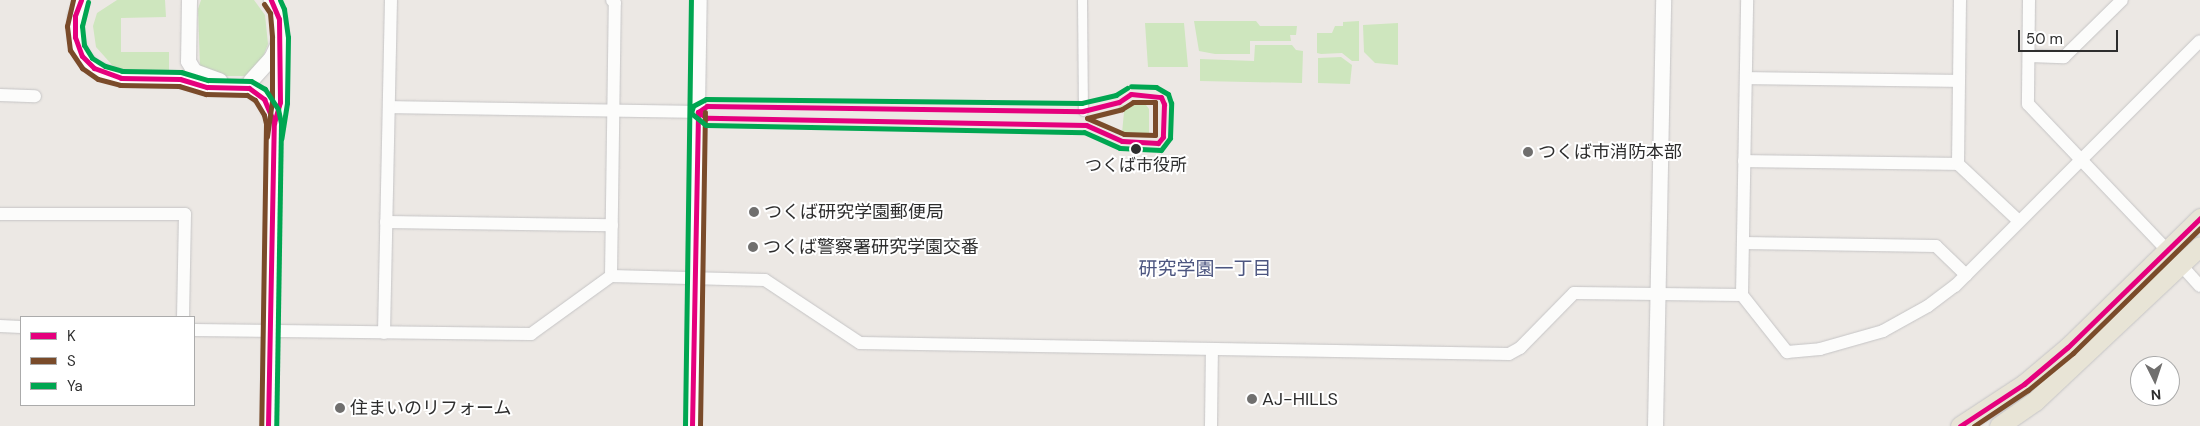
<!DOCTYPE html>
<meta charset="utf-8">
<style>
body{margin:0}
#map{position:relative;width:2200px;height:426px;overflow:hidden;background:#ece8e4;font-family:"DM Sans","Noto Sans JP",sans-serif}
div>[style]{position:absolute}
.green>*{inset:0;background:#cee6be}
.roads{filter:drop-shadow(0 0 1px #c5c4c5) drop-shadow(0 0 1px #c5c4c5)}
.pedestrian>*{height:9px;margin:-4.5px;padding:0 4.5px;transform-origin:4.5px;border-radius:4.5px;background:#fcfcfb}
.minor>*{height:12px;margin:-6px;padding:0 6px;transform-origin:6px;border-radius:6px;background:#fcfcfb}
.tertiary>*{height:15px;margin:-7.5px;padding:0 7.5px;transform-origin:7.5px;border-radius:7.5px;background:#fcfcfb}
.primary>*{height:19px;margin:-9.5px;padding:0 9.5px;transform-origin:9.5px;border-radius:9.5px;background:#e8e4d6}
.bus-1>*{height:5px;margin:-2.5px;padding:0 2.5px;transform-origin:2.5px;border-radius:2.5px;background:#e5007d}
.bus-2>*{height:5px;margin:-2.5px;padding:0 2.5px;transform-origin:2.5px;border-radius:2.5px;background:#7a4b2a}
.bus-3>*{height:5px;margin:-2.5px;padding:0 2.5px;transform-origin:2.5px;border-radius:2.5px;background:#00a651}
.dots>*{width:14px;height:14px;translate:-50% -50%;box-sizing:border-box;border:2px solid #fff;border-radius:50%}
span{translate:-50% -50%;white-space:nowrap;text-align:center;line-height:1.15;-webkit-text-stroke:4px #fff;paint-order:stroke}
.bus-label{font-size:17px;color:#2e2e2e}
.poi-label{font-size:18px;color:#2e2e2e}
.left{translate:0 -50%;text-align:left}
.neighbourhood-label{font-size:19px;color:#4d5680}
.legend{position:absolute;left:20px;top:316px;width:175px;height:90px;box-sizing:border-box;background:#fff;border:1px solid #ababab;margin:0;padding:6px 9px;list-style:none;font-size:15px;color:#2e2e2e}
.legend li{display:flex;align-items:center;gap:10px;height:25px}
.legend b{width:25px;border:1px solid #ababab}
.north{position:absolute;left:2130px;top:356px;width:50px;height:50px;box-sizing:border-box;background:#fff;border:1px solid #ababab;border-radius:50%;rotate:176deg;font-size:14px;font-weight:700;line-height:20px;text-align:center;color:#2e2e2e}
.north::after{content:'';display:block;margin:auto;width:18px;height:22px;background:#706f6e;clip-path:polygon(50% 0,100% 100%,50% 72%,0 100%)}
.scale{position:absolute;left:2018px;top:30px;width:100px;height:22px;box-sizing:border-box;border:2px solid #2e2e2e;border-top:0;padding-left:6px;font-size:15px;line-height:18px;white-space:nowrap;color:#2e2e2e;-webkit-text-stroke:4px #fff;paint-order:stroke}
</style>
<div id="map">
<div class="green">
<div style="clip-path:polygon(117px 0,165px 0,166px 17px,121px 18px,121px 52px,169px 52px,169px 74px,121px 70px,113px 66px,96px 47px,93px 26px,97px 13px)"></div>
<div style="clip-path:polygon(201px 0,254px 0,265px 15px,268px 44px,263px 57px,245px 76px,218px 76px,200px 67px,198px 9px)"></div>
<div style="clip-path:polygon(1194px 21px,1256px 21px,1260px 26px,1297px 26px,1296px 35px,1290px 35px,1291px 41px,1250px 41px,1250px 54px,1215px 54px,1199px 51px)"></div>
<div style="clip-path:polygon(1359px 21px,1359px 61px,1352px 61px,1342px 53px,1321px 54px,1317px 53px,1317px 33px,1332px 33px,1335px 26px,1343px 26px,1343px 22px)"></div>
<div style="clip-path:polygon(1145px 23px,1184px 23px,1188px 67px,1148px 67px)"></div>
<div style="clip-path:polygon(1398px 23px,1398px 65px,1375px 63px,1364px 52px,1363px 25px)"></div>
<div style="clip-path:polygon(1255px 45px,1292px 45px,1296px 50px,1303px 51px,1302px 83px,1200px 81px,1200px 59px,1254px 61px)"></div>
<div style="clip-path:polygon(1341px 57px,1352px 65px,1350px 84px,1318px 83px,1318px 58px)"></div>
<div style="clip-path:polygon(1123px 105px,1146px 105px,1149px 109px,1149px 133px,1122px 133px,1124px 112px,1118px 107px)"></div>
</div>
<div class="roads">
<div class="pedestrian">
<div style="left:1082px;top:0;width:111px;rotate:89.5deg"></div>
</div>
<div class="minor">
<div style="left:2029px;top:0;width:104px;rotate:90.6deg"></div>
<div style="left:2028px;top:104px;width:202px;rotate:46.4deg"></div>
<div style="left:2029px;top:56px;width:35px;rotate:2deg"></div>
<div style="left:2064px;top:57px;width:81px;rotate:-44.5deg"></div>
<div style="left:1746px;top:78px;width:213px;rotate:0.8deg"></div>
<div style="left:0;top:95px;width:35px;rotate:2deg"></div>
<div style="left:389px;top:107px;width:309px;rotate:0.9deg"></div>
<div style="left:1744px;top:161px;width:214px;rotate:0.8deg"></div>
<div style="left:1958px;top:164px;width:83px;rotate:43.1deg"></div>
<div style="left:1958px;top:164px;width:164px;rotate:-89.3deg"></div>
<div style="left:0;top:214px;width:185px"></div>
<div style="left:185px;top:214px;width:103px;rotate:91.1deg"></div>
<div style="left:386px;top:222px;width:226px;rotate:0.8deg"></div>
<div style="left:1743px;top:243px;width:193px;rotate:0.9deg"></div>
<div style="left:1936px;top:246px;width:42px;rotate:44deg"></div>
<div style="left:2181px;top:265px;width:28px;rotate:48deg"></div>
<div style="left:611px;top:276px;width:273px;rotate:-89.2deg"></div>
<div style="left:615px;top:3px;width:4px;rotate:-135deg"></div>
<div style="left:1742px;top:295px;width:295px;rotate:-89deg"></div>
<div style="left:0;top:326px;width:21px;rotate:3deg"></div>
<div style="left:194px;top:330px;width:337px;rotate:0.7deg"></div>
<div style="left:531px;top:334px;width:99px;rotate:-35.9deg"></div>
<div style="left:611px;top:276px;width:154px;rotate:1.5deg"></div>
<div style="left:765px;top:280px;width:114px;rotate:33.6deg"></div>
<div style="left:860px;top:343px;width:649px;rotate:0.97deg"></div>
<div style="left:1509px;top:354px;width:13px;rotate:-29deg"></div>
<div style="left:1520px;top:348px;width:77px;rotate:-45.5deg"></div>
<div style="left:1574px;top:293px;width:168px;rotate:0.7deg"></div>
<div style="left:1742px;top:295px;width:73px;rotate:51.7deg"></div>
<div style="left:1787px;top:352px;width:33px;rotate:-5deg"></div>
<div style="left:1820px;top:349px;width:66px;rotate:-15.9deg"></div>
<div style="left:1883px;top:331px;width:51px;rotate:-29.1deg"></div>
<div style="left:1928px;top:306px;width:34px;rotate:-37deg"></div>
<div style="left:1955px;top:286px;width:346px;rotate:-45deg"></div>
<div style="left:384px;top:333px;width:333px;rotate:-88.8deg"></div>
<div style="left:1211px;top:426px;width:77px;rotate:-89.3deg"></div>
</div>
<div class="tertiary">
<div style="left:81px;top:0;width:17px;rotate:111deg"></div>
<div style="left:75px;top:16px;width:21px;rotate:90deg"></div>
<div style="left:75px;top:37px;width:20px;rotate:70deg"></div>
<div style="left:82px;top:56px;width:17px;rotate:45deg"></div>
<div style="left:94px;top:68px;width:29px;rotate:20deg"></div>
<div style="left:121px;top:78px;width:59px;rotate:1deg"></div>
<div style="left:180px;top:79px;width:28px;rotate:17deg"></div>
<div style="left:207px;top:87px;width:42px;rotate:1.4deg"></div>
<div style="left:249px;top:88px;width:19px;rotate:36deg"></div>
<div style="left:264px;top:99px;width:26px;rotate:67deg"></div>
<div style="left:189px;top:0;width:61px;rotate:90.9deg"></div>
<div style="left:188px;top:61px;width:12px;rotate:59deg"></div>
<div style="left:194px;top:71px;width:27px;rotate:20deg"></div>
<div style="left:250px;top:81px;width:31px;rotate:-48deg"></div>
<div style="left:271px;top:58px;width:17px;rotate:-65deg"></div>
<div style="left:268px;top:426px;width:303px;rotate:-88.9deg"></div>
<div style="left:274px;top:123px;width:22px;rotate:-74deg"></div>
<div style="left:280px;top:102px;width:83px;rotate:-90.7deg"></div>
<div style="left:279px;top:19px;width:21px;rotate:-113deg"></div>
<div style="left:692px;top:426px;width:426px;rotate:-89.1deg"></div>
<div style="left:1655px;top:426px;width:426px;rotate:-88.9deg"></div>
</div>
<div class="primary">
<div style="left:1960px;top:426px;width:77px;rotate:-33.3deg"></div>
<div style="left:2024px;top:384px;width:57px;rotate:-40.1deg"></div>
<div style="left:2068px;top:347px;width:185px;rotate:-44.3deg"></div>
<div style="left:1999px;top:426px;width:44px;rotate:-34.8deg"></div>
<div style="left:2035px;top:401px;width:226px;rotate:-43.2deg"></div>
</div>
</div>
<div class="bus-1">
<div style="left:81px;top:0;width:17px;rotate:111deg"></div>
<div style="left:75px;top:16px;width:21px;rotate:90deg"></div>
<div style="left:75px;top:37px;width:20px;rotate:70deg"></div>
<div style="left:82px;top:56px;width:17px;rotate:45deg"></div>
<div style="left:94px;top:68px;width:29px;rotate:20deg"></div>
<div style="left:121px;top:78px;width:59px;rotate:1deg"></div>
<div style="left:180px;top:79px;width:28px;rotate:17deg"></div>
<div style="left:207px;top:87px;width:42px;rotate:1.4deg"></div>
<div style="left:249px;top:88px;width:19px;rotate:36deg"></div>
<div style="left:264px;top:99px;width:26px;rotate:67deg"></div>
<div style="left:1131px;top:94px;width:30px;rotate:6deg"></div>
<div style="left:1161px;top:97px;width:8px;rotate:67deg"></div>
<div style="left:1164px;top:104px;width:33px;rotate:92deg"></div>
<div style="left:1163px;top:137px;width:8px;rotate:130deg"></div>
<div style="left:1158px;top:143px;width:36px;rotate:-177deg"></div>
<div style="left:1122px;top:141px;width:39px;rotate:-156deg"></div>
<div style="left:1086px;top:125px;width:379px;rotate:-178.9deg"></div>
<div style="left:707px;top:118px;width:11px;rotate:-146deg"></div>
<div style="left:698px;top:112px;width:11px;rotate:-34deg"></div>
<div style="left:707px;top:106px;width:376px;rotate:0.8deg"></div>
<div style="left:1083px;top:111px;width:37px;rotate:-14deg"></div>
<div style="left:1119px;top:102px;width:14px;rotate:-34deg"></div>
<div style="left:268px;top:426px;width:303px;rotate:-88.9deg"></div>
<div style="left:274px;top:123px;width:22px;rotate:-74deg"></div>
<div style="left:280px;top:102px;width:83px;rotate:-90.7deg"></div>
<div style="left:279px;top:19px;width:21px;rotate:-113deg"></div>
<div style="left:692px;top:426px;width:314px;rotate:-88.9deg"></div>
<div style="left:1960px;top:426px;width:77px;rotate:-33.3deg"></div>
<div style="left:2024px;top:384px;width:57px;rotate:-40.1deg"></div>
<div style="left:2068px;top:347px;width:185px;rotate:-44.3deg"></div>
</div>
<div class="bus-2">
<div style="left:73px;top:0;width:27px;rotate:103deg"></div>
<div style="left:67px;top:26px;width:24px;rotate:83deg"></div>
<div style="left:70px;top:50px;width:22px;rotate:56deg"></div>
<div style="left:82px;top:68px;width:19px;rotate:35deg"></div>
<div style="left:98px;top:79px;width:23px;rotate:15deg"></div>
<div style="left:120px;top:85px;width:59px;rotate:1deg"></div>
<div style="left:179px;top:86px;width:28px;rotate:17deg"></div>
<div style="left:206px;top:94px;width:41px;rotate:1.4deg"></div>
<div style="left:247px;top:95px;width:9px;rotate:32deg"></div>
<div style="left:255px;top:100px;width:17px;rotate:59deg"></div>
<div style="left:264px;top:115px;width:9px;rotate:77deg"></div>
<div style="left:266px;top:124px;width:302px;rotate:90.9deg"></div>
<div style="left:264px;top:4px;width:11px;rotate:56deg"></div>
<div style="left:270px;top:13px;width:24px;rotate:85deg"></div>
<div style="left:272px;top:37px;width:64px;rotate:90deg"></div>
<div style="left:272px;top:101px;width:36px;rotate:98deg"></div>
<div style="left:1133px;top:102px;width:22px"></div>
<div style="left:1155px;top:102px;width:33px;rotate:90deg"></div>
<div style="left:1155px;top:135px;width:31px;rotate:-178deg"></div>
<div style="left:1124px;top:134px;width:40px;rotate:-156.6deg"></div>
<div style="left:1087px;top:118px;width:36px;rotate:-14deg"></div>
<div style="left:1122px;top:109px;width:13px;rotate:-32deg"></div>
<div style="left:700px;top:426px;width:314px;rotate:-89.1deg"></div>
<div style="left:1974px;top:426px;width:65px;rotate:-33.7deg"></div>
<div style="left:2028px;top:390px;width:58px;rotate:-39.4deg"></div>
<div style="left:2073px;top:353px;width:178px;rotate:-44.5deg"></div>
</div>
<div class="bus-3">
<div style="left:280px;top:0;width:10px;rotate:66deg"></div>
<div style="left:284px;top:9px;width:28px;rotate:82deg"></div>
<div style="left:288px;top:37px;width:66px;rotate:90.9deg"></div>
<div style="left:287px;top:103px;width:36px;rotate:99deg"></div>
<div style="left:88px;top:2px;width:25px;rotate:104deg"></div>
<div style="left:82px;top:26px;width:19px;rotate:84deg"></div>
<div style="left:84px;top:45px;width:15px;rotate:58deg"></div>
<div style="left:92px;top:58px;width:15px;rotate:32deg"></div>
<div style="left:105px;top:66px;width:18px;rotate:16deg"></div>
<div style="left:122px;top:71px;width:59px;rotate:1deg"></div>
<div style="left:181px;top:72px;width:28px;rotate:17deg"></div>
<div style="left:208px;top:80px;width:43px;rotate:1.3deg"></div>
<div style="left:251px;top:81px;width:16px;rotate:30deg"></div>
<div style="left:265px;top:89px;width:24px;rotate:57deg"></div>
<div style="left:278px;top:109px;width:14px;rotate:78deg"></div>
<div style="left:281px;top:123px;width:303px;rotate:90.9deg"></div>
<div style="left:1127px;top:88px;width:13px;rotate:148deg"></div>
<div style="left:1116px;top:95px;width:35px;rotate:167deg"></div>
<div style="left:1082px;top:103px;width:376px;rotate:-179.4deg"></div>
<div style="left:706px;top:99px;width:15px;rotate:152deg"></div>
<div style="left:693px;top:106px;width:7px;rotate:106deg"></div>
<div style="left:691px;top:113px;width:19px;rotate:39deg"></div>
<div style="left:706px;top:125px;width:378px;rotate:1.1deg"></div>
<div style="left:1084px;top:132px;width:39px;rotate:24deg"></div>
<div style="left:1120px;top:148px;width:41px;rotate:2.8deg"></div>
<div style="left:1161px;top:150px;width:15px;rotate:-53deg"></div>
<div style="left:1170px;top:138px;width:35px;rotate:-88deg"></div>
<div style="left:1171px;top:103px;width:9px;rotate:-108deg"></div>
<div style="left:1168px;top:94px;width:14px;rotate:-150deg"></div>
<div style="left:1156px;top:87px;width:25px;rotate:-178deg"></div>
<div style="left:685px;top:426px;width:426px;rotate:-89.2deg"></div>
</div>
<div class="dots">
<div style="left:1136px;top:149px;background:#2e2e2e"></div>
<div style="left:1528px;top:152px;background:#706f6e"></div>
<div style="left:754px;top:212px;background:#706f6e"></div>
<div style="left:753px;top:247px;background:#706f6e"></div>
<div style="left:1252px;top:399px;background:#706f6e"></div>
<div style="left:340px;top:408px;background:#706f6e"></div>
</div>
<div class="bus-label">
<span style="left:1136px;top:166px">つくば市役所</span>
</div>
<div class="poi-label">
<span class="left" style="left:1538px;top:152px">つくば市消防本部</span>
<span class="left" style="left:764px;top:212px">つくば研究学園郵便局</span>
<span class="left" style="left:763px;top:247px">つくば警察署研究学園交番</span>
<span class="left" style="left:1262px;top:399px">AJ-HILLS</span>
<span class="left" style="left:350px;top:408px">住まいのリフォーム</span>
</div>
<div class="neighbourhood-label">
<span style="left:1205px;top:269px">研究学園一丁目</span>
</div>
<ul class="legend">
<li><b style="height:6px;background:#e5007d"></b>K</li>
<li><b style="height:6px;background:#7a4b2a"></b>S</li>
<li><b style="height:6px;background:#00a651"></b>Ya</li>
</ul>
<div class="north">N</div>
<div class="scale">50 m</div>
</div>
